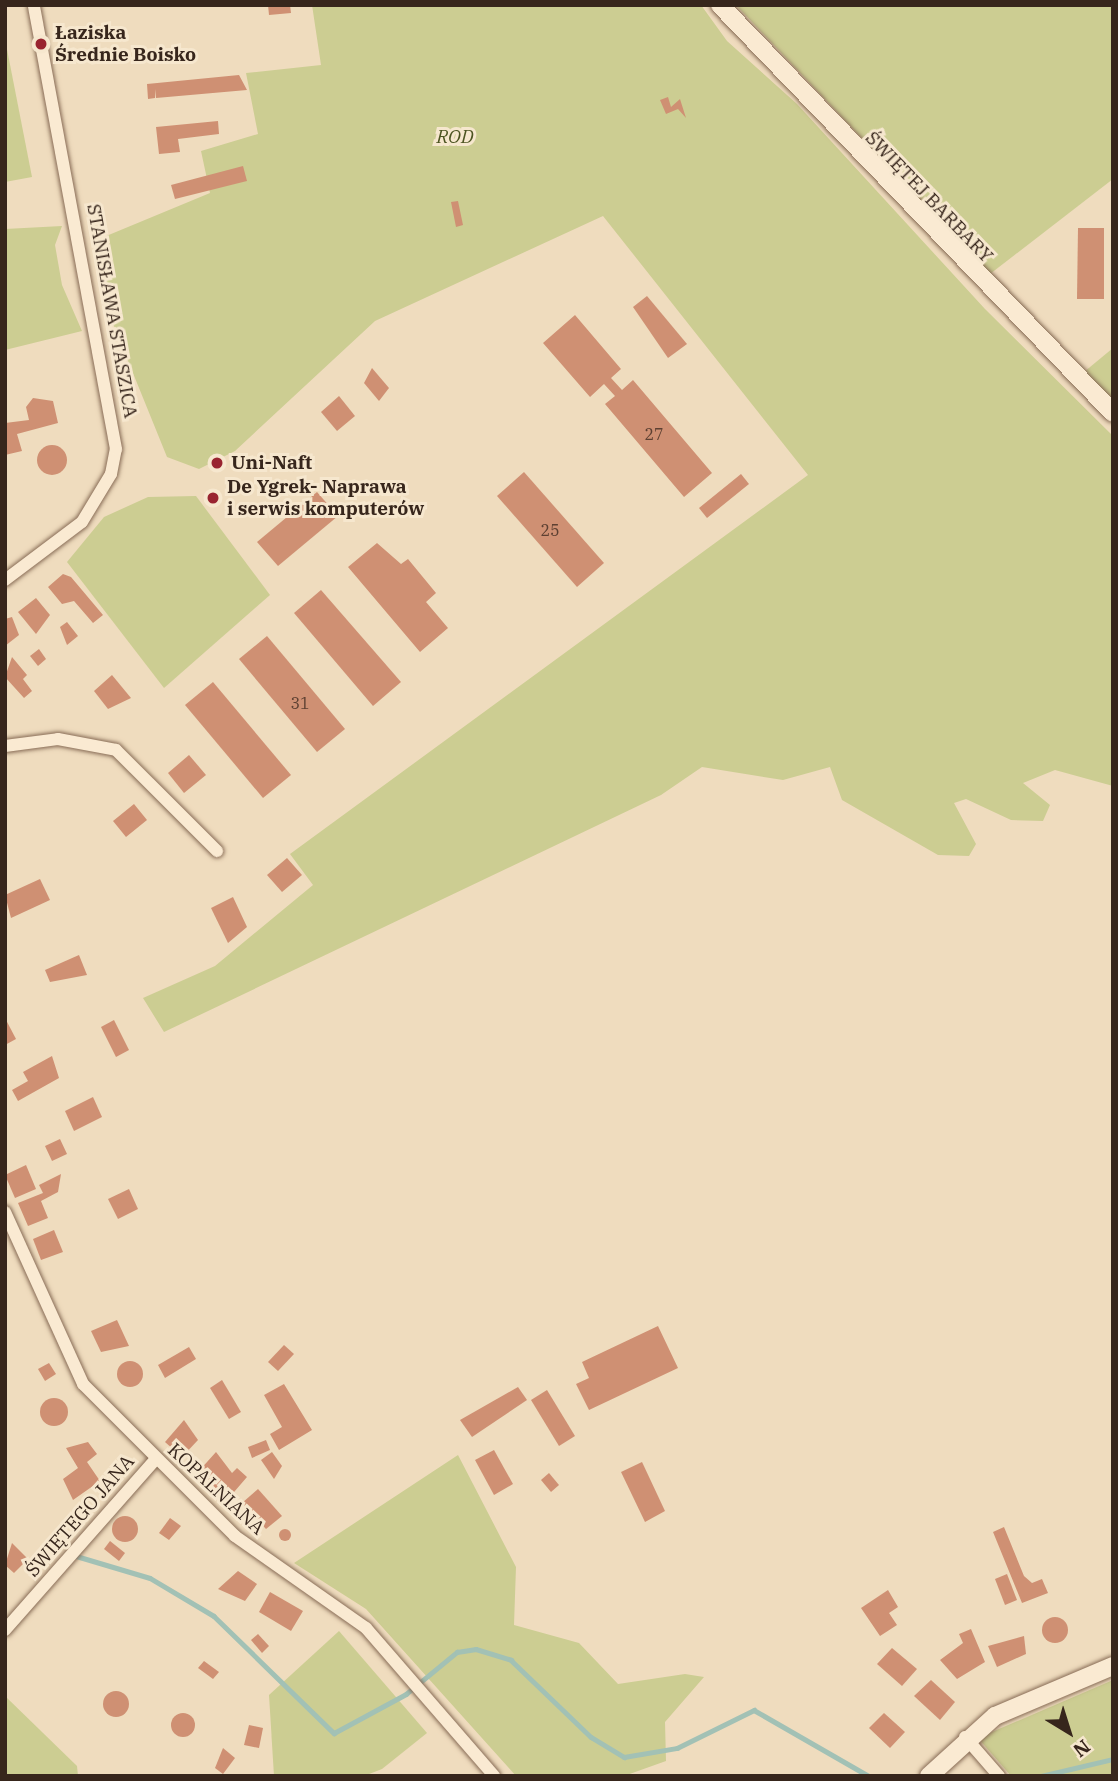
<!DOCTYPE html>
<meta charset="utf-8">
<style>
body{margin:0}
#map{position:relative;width:1118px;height:1781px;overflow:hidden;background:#efdcbe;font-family:"IBM Plex Serif",serif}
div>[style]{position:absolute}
.green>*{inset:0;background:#cccd92}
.stream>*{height:4.5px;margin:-2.25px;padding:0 2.25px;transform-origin:2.25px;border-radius:2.25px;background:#a2c1b5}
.building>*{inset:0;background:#cf9073}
.round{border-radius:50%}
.roads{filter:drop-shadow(0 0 2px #886c56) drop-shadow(0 0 2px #886c56)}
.street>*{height:12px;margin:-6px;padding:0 6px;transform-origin:6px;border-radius:6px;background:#faead2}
.secondary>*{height:18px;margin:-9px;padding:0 9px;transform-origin:9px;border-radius:9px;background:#faead2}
.dots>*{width:19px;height:19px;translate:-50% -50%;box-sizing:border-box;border:4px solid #f6e7ce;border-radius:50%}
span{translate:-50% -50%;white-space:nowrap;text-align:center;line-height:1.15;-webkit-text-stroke:6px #f6e7ce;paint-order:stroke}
.number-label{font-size:16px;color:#5d4032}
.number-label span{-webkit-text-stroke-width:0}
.poi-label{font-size:19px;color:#37261c;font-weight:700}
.left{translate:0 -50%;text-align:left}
.park-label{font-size:19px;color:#4c5421;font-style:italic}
.street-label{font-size:19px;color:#37261c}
.frame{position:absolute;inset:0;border:7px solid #37261c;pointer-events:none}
.north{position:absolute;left:1034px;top:1697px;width:70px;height:70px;-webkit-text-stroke:5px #f6e7ce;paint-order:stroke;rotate:142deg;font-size:19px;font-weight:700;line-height:28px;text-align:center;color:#37261c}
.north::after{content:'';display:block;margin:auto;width:24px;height:32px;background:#37261c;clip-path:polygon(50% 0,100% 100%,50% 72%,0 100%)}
</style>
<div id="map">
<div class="green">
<div style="clip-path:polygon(312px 5px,701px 5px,727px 41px,797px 104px,985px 309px,1113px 436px,1113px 786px,1055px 770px,1023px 783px,1050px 805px,1043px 821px,1011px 820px,966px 799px,954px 803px,976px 844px,969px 856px,938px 855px,842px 800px,830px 767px,783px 780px,702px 767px,661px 795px,164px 1032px,143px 998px,215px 966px,313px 885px,290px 854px,808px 475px,603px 216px,375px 321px,235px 451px,199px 469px,167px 457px,107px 309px,99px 239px,210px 193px,201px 151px,258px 134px,246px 73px,321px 65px)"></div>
<div style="clip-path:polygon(736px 5px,1113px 5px,1113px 179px,990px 274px)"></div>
<div style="clip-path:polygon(5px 39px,32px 177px,5px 182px)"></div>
<div style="clip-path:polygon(62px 226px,55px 245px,62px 285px,82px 331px,5px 350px,5px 229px)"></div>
<div style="clip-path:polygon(1113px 348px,1113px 400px,1084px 372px)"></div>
<div style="clip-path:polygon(196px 496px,270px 595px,164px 688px,67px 562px,104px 517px,148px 497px)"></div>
<div style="clip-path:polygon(458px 1455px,516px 1567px,514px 1625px,579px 1643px,618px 1684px,685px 1674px,704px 1677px,665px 1722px,666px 1761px,624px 1776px,516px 1776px,366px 1609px,294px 1563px)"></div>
<div style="clip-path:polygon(339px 1631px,427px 1733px,382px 1769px,364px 1776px,274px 1776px,269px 1695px)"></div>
<div style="clip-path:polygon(1113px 1680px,1113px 1776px,1011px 1776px,978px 1738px)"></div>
<div style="clip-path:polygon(5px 1696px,77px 1766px,78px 1776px,5px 1776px)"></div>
</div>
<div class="stream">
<div style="left:73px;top:1555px;width:80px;rotate:16.6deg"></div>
<div style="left:150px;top:1578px;width:74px;rotate:30.7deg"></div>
<div style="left:214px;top:1616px;width:168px;rotate:44.3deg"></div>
<div style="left:334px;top:1733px;width:82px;rotate:-28.4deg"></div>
<div style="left:406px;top:1694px;width:66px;rotate:-39.5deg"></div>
<div style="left:457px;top:1652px;width:19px;rotate:-9deg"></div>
<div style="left:476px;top:1649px;width:37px;rotate:17deg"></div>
<div style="left:511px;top:1660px;width:111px;rotate:43.9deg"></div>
<div style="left:591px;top:1737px;width:39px;rotate:31deg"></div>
<div style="left:624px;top:1757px;width:54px;rotate:-9.6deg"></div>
<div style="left:677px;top:1748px;width:86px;rotate:-26.3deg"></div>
<div style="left:754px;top:1710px;width:133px;rotate:29.9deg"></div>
<div style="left:1041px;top:1776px;width:74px;rotate:-13.3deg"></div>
</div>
<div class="building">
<div style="clip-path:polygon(268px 5px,290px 5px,291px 13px,269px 15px)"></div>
<div style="clip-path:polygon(239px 75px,247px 90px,156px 98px,155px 89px,155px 98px,148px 99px,147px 84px)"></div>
<div style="clip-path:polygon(668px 97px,671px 107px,680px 99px,686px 118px,678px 109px,666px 114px,660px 100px)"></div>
<div style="clip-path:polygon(218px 121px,219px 134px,178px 139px,180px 152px,159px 154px,156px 127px)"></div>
<div style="clip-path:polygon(243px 166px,247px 181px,175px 199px,171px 185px)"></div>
<div style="clip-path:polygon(458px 201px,463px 225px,456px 227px,451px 202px)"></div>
<div style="clip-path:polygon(1078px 228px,1104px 228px,1104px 299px,1077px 299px)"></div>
<div style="clip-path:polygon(647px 296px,687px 344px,668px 358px,633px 307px)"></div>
<div style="clip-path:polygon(575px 315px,621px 369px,611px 378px,622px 390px,633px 380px,712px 473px,684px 497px,605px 404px,615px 396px,604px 384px,590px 397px,543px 343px)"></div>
<div style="clip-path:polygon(372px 368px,389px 388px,379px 401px,364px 383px)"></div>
<div style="clip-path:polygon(339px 396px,355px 416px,337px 431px,321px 412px)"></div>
<div style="clip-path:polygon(33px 398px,53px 401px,58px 423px,17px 434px,22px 451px,5px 455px,5px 423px,29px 420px,26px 407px)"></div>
<div class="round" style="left:37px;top:445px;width:30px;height:30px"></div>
<div style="clip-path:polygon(524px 472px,604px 563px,577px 587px,497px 496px)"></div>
<div style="clip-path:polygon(741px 474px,749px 484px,707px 518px,699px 508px)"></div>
<div style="clip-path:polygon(317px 492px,338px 516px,278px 566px,257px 542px)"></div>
<div style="clip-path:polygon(377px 543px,401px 564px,408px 559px,436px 593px,426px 602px,448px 628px,420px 652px,348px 567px)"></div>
<div style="clip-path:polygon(63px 574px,71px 577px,103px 615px,93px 623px,74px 601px,62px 604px,48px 587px)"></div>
<div style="clip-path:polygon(321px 590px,401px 682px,373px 706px,294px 613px)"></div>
<div style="clip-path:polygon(36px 598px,50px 615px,36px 634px,18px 612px)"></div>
<div style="clip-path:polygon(12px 617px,19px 635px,5px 646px,5px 619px)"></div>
<div style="clip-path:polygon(67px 622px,78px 636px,67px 645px,60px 627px)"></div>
<div style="clip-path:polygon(267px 636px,345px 729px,317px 752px,239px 659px)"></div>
<div style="clip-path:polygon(39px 649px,46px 659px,38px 666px,30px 656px)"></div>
<div style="clip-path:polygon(12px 657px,27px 675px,23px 679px,32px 691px,24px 698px,5px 677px)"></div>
<div style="clip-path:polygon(112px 675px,131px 698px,108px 709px,94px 691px)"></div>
<div style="clip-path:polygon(213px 682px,291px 775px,263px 798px,185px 705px)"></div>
<div style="clip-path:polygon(189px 755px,206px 775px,184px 793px,168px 773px)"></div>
<div style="clip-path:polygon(134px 804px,147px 820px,126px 837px,113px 821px)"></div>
<div style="clip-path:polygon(287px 858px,302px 875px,282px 892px,267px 875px)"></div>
<div style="clip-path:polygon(40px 879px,50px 900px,11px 918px,5px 895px)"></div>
<div style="clip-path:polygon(233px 897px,247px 927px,228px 943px,211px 908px)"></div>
<div style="clip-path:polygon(79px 955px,87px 975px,50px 982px,45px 970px)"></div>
<div style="clip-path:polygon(5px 1018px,16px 1039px,5px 1045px)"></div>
<div style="clip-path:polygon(114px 1020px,129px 1050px,116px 1057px,101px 1027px)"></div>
<div style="clip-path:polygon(52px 1056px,59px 1078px,18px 1101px,12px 1090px,28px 1081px,23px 1072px)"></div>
<div style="clip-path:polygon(93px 1097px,102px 1117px,74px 1131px,65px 1111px)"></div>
<div style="clip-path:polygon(60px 1139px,67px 1154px,52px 1161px,45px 1146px)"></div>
<div style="clip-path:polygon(26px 1165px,36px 1189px,15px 1198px,5px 1175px)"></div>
<div style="clip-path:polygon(61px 1174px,58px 1192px,41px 1201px,48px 1218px,28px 1226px,18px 1203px,43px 1193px,39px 1185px)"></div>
<div style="clip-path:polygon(129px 1189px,138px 1209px,118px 1219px,108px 1199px)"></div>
<div style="clip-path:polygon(54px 1230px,63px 1252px,41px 1260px,33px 1239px)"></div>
<div style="clip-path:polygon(117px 1320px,129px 1346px,101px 1352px,91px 1331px)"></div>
<div style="clip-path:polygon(658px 1326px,678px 1368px,589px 1410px,576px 1384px,589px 1378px,582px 1362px)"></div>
<div style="clip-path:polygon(284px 1345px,294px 1354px,278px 1371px,268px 1362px)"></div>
<div style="clip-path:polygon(189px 1347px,196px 1359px,165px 1378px,158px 1365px)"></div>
<div class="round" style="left:117px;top:1361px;width:26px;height:26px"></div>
<div style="clip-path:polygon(49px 1363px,56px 1374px,45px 1381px,38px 1369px)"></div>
<div style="clip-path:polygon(222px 1380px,241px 1412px,229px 1419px,210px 1388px)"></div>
<div style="clip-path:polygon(284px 1384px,312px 1430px,279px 1450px,270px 1434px,282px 1427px,264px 1395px)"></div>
<div style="clip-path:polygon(518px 1387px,527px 1400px,472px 1437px,460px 1420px)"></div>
<div style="clip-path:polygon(547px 1390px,575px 1436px,559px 1446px,531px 1400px)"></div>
<div class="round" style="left:40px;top:1398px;width:28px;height:28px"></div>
<div style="clip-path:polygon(184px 1420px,198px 1440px,182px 1457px,165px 1442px)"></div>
<div style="clip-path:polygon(266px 1440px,270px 1450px,252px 1458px,248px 1447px)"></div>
<div style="clip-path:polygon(88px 1442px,97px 1454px,87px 1462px,100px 1481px,73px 1500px,63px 1479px,78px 1468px,66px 1448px)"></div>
<div style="clip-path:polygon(494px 1450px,513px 1484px,494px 1495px,475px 1460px)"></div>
<div style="clip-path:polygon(216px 1452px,232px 1473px,237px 1468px,247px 1477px,228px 1499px,198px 1472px)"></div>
<div style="clip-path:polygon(272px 1452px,282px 1466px,274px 1479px,261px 1460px)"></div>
<div style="clip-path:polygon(642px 1462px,665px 1511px,645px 1522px,621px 1472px)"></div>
<div style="clip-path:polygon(549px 1473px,559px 1485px,551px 1492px,541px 1480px)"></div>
<div style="clip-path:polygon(258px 1489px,282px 1516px,266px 1529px,242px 1503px)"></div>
<div class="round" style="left:112px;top:1516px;width:26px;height:26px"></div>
<div style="clip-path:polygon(170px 1518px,181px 1526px,169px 1540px,159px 1533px)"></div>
<div style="clip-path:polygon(1004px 1527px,1024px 1576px,1032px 1583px,1042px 1579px,1048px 1593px,1022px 1603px,993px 1532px)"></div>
<div class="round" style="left:279px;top:1529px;width:12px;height:12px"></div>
<div style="clip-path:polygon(110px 1541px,125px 1553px,119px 1561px,104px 1549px)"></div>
<div style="clip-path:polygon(12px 1543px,28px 1559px,14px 1573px,5px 1565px)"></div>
<div style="clip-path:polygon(238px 1571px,257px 1584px,245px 1601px,218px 1589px)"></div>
<div style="clip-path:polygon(1007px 1574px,1017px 1600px,1005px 1605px,995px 1579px)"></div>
<div style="clip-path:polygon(888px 1590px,898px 1607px,889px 1613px,897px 1625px,880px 1636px,861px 1608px)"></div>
<div style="clip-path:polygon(270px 1592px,303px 1611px,291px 1631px,259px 1612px)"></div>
<div class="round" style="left:1042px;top:1617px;width:26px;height:26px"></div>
<div style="clip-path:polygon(971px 1629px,985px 1662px,957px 1679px,940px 1660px,963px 1643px,959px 1634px)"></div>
<div style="clip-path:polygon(258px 1634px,269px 1646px,262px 1653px,251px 1640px)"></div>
<div style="clip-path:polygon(1024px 1636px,1026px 1654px,997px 1667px,988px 1646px)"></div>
<div style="clip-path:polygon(892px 1648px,917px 1669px,902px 1686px,877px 1664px)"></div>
<div style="clip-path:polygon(204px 1661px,219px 1672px,213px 1679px,198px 1668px)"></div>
<div style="clip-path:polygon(931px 1680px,955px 1702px,940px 1720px,914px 1696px)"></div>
<div class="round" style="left:103px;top:1691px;width:26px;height:26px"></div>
<div class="round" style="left:171px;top:1713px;width:24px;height:24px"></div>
<div style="clip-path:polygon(884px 1713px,905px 1732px,890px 1748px,869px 1728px)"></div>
<div style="clip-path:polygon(249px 1725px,263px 1728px,259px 1748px,244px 1745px)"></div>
<div style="clip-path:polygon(223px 1748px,235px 1758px,223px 1774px,215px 1768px)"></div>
</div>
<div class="roads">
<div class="street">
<div style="left:5px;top:580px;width:96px;rotate:-37deg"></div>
<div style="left:82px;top:522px;width:56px;rotate:-58.9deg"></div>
<div style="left:111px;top:474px;width:25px;rotate:-79deg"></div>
<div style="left:116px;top:449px;width:452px;rotate:-100.5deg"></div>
<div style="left:5px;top:746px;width:53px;rotate:-7.5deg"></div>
<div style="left:58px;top:739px;width:59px;rotate:10.7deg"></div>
<div style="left:116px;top:750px;width:143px;rotate:45deg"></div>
<div style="left:5px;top:1212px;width:189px;rotate:65.6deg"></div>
<div style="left:83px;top:1384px;width:215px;rotate:45deg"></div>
<div style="left:235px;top:1536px;width:160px;rotate:35.1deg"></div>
<div style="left:366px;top:1628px;width:196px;rotate:49.1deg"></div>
<div style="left:5px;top:1630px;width:228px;rotate:-48.6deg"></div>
<div style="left:965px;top:1737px;width:52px;rotate:48.9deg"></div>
</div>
<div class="secondary">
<div style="left:720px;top:5px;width:566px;rotate:46.07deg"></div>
<div style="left:929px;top:1776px;width:89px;rotate:-42.3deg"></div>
<div style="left:995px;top:1716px;width:128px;rotate:-23deg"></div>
</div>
</div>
<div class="dots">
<div style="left:41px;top:44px;background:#992430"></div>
<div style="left:217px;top:463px;background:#992430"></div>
<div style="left:213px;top:498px;background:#992430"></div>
</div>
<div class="number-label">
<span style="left:654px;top:434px">27</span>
<span style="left:550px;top:530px">25</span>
<span style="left:300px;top:703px">31</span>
</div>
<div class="poi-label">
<span class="left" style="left:55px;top:44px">Łaziska<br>Średnie Boisko</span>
<span class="left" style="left:231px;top:463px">Uni-Naft</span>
<span class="left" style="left:227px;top:498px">De Ygrek- Naprawa<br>i serwis komputerów</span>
</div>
<div class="park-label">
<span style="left:455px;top:137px">ROD</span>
</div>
<div class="street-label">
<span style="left:929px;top:197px;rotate:46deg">ŚWIĘTEJ BARBARY</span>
<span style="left:112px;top:311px;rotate:80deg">STANISŁAWA STASZICA</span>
<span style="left:216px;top:1489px;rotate:43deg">KOPALNIANA</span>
<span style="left:80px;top:1516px;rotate:-49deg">ŚWIĘTEGO JANA</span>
</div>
<div class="frame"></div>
<div class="north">N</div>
</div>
